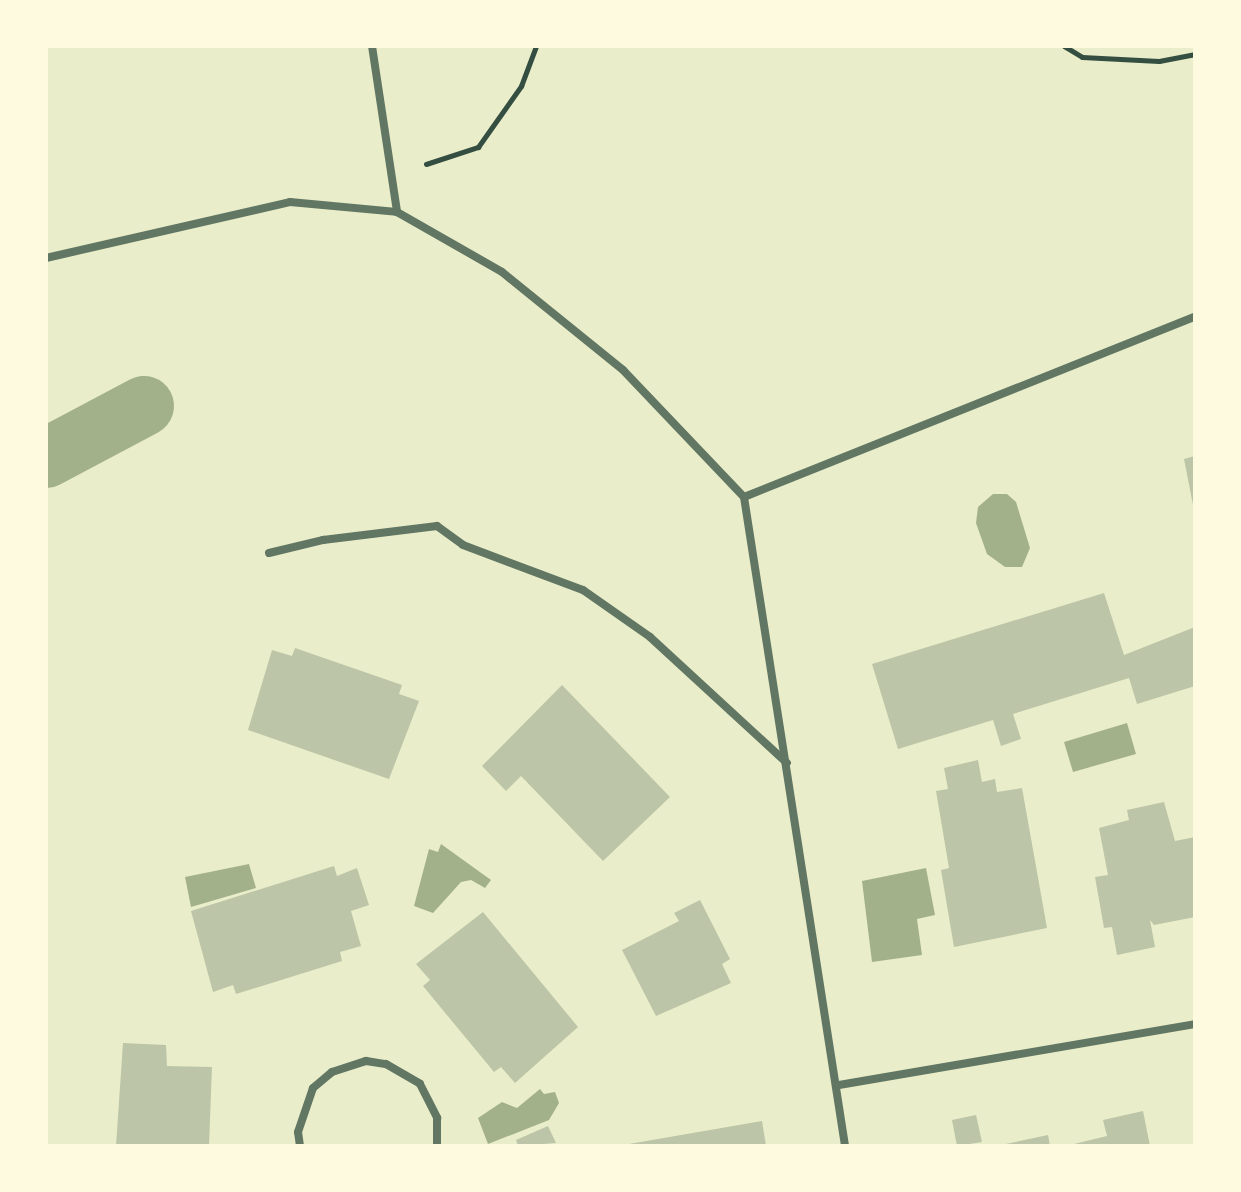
<!DOCTYPE html>
<style>
body{margin:0}
#map{position:relative;width:1241px;height:1192px;overflow:hidden;background:#e9edc9;font-family:"IBM Plex Sans",sans-serif}
div>[style]{position:absolute}
.water>*{inset:0;background:#a3b18a}
.canal>*{height:60px;margin:-30px;padding:0 30px;transform-origin:30px;border-radius:30px;background:#a3b18a}
.building>*{inset:0;background:#bcc5a7}
.path>*{height:5px;margin:-2.5px;padding:0 2.5px;transform-origin:2.5px;border-radius:2.5px;background:#344e41}
.minor>*{height:8px;margin:-4px;padding:0 4px;transform-origin:4px;border-radius:4px;background:#617663}
span{translate:-50% -50%;white-space:nowrap;text-align:center;line-height:1.15;-webkit-text-stroke:6px #fefae0;paint-order:stroke}
.frame{position:absolute;inset:0;border:48px solid #fefae0;pointer-events:none}
</style>
<div id="map">
<div class="water">
<div style="clip-path:polygon(993px 494px,1007px 494px,1016px 502px,1030px 548px,1022px 567px,1005px 567px,987px 554px,976px 523px,978px 507px)"></div>
<div style="clip-path:polygon(1127px 723px,1136px 754px,1073px 772px,1064px 742px)"></div>
<div style="clip-path:polygon(441px 844px,491px 880px,485px 888px,471px 880px,461px 882px,433px 913px,414px 906px,429px 849px,438px 852px)"></div>
<div style="clip-path:polygon(249px 864px,256px 888px,191px 907px,185px 877px)"></div>
<div style="clip-path:polygon(926px 868px,935px 915px,917px 919px,922px 955px,872px 962px,862px 881px)"></div>
<div style="clip-path:polygon(540px 1089px,544px 1094px,555px 1092px,559px 1103px,549px 1120px,488px 1144px,478px 1118px,502px 1102px,517px 1108px)"></div>
</div>
<div class="canal">
<div style="left:46px;top:458px;width:111px;rotate:-28deg"></div>
</div>
<div class="building">
<div style="clip-path:polygon(1195px 456px,1195px 510px,1194px 510px,1184px 459px)"></div>
<div style="clip-path:polygon(1104px 593px,1124px 655px,1195px 627px,1195px 686px,1137px 704px,1129px 678px,1013px 714px,1021px 739px,1001px 746px,993px 720px,898px 749px,872px 664px)"></div>
<div style="clip-path:polygon(295px 648px,402px 685px,399px 694px,419px 701px,389px 779px,248px 730px,272px 650px,292px 656px)"></div>
<div style="clip-path:polygon(562px 685px,670px 797px,603px 861px,521px 776px,506px 791px,482px 766px)"></div>
<div style="clip-path:polygon(978px 760px,982px 782px,995px 779px,997px 792px,1022px 788px,1047px 928px,954px 947px,941px 870px,949px 868px,936px 791px,948px 789px,944px 768px)"></div>
<div style="clip-path:polygon(1164px 802px,1175px 841px,1195px 837px,1195px 917px,1154px 925px,1150px 920px,1155px 947px,1117px 955px,1112px 927px,1104px 928px,1095px 877px,1108px 875px,1099px 828px,1129px 820px,1127px 810px)"></div>
<div style="clip-path:polygon(334px 866px,337px 876px,357px 868px,369px 905px,351px 911px,361px 946px,340px 952px,342px 961px,236px 994px,233px 985px,213px 992px,191px 911px)"></div>
<div style="clip-path:polygon(700px 900px,730px 959px,722px 964px,731px 983px,656px 1016px,622px 950px,679px 921px,674px 913px)"></div>
<div style="clip-path:polygon(483px 912px,578px 1027px,515px 1083px,501px 1067px,494px 1072px,423px 986px,430px 980px,416px 964px)"></div>
<div style="clip-path:polygon(123px 1043px,166px 1045px,167px 1066px,212px 1067px,209px 1146px,116px 1146px)"></div>
<div style="clip-path:polygon(1143px 1111px,1150px 1146px,1066px 1146px,1107px 1136px,1103px 1120px)"></div>
<div style="clip-path:polygon(976px 1115px,982px 1142px,957px 1146px,952px 1120px)"></div>
<div style="clip-path:polygon(762px 1121px,766px 1146px,629px 1146px,629px 1144px)"></div>
<div style="clip-path:polygon(548px 1126px,556px 1143px,518px 1146px,516px 1140px)"></div>
<div style="clip-path:polygon(1048px 1135px,1050px 1146px,1001px 1146px,1001px 1145px)"></div>
</div>
<div class="path">
<div style="left:1064px;top:46px;width:21px;rotate:31deg"></div>
<div style="left:1082px;top:57px;width:77px;rotate:3deg"></div>
<div style="left:1159px;top:61px;width:37px;rotate:-11deg"></div>
<div style="left:426px;top:164px;width:55px;rotate:-18.1deg"></div>
<div style="left:478px;top:147px;width:75px;rotate:-54.8deg"></div>
<div style="left:521px;top:86px;width:43px;rotate:-69.4deg"></div>
</div>
<div class="minor">
<div style="left:372px;top:46px;width:168px;rotate:81.4deg"></div>
<div style="left:46px;top:258px;width:250px;rotate:-12.9deg"></div>
<div style="left:290px;top:202px;width:107px;rotate:5.3deg"></div>
<div style="left:397px;top:212px;width:121px;rotate:29.7deg"></div>
<div style="left:502px;top:272px;width:156px;rotate:39deg"></div>
<div style="left:623px;top:370px;width:175px;rotate:46.4deg"></div>
<div style="left:744px;top:497px;width:657px;rotate:81.15deg"></div>
<div style="left:744px;top:497px;width:486px;rotate:-21.8deg"></div>
<div style="left:269px;top:553px;width:56px;rotate:-13.5deg"></div>
<div style="left:323px;top:540px;width:115px;rotate:-7deg"></div>
<div style="left:437px;top:526px;width:32px;rotate:36deg"></div>
<div style="left:463px;top:545px;width:128px;rotate:20.6deg"></div>
<div style="left:583px;top:590px;width:82px;rotate:35deg"></div>
<div style="left:650px;top:637px;width:186px;rotate:42.6deg"></div>
<div style="left:839px;top:1085px;width:361px;rotate:-9.7deg"></div>
<div style="left:300px;top:1146px;width:14px;rotate:-98deg"></div>
<div style="left:298px;top:1132px;width:46px;rotate:-71.2deg"></div>
<div style="left:313px;top:1088px;width:25px;rotate:-40deg"></div>
<div style="left:332px;top:1072px;width:36px;rotate:-18deg"></div>
<div style="left:366px;top:1061px;width:20px;rotate:9deg"></div>
<div style="left:386px;top:1064px;width:39px;rotate:30deg"></div>
<div style="left:420px;top:1084px;width:38px;rotate:63deg"></div>
<div style="left:437px;top:1118px;width:28px;rotate:90deg"></div>
</div>
<div class="frame"></div>
</div>
